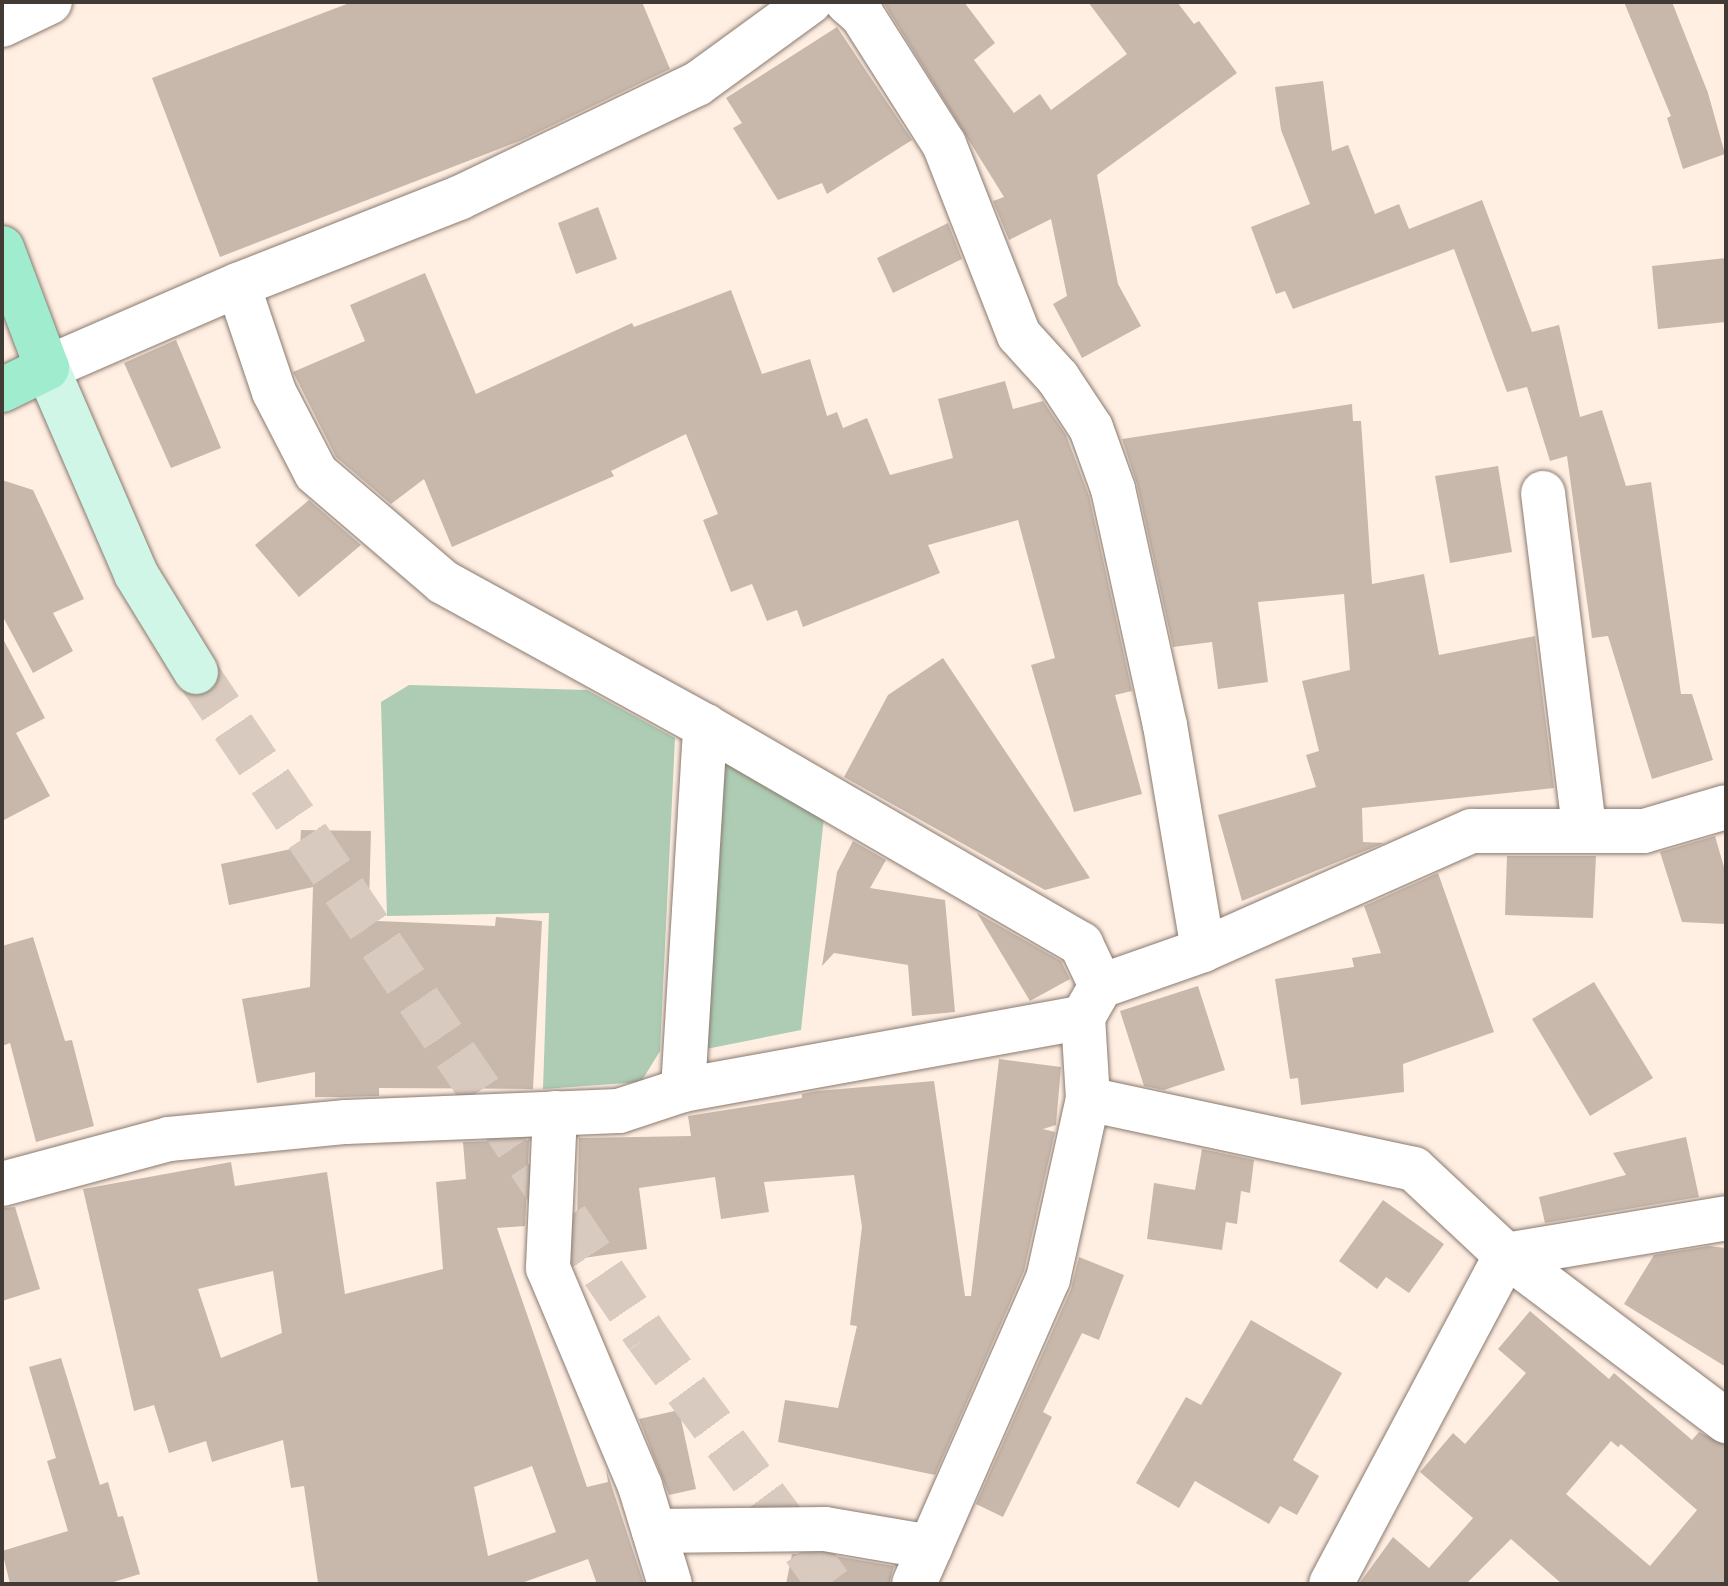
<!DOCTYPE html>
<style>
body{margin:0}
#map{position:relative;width:1728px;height:1586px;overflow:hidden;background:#ffeee2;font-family:Figtree,sans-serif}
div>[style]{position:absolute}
.green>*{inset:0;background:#adccb3}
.building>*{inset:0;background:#c8b8ac}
.secondary-tunnel>*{height:44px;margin-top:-22px;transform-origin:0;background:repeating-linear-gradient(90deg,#d9cabf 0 44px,transparent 0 66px)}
.roads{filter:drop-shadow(0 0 2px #897a6f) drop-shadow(0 0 2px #897a6f)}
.street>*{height:44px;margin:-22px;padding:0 22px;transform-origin:22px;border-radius:22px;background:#fff}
.secondary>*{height:44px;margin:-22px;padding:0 22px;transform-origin:22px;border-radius:22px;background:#cff6e7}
.primary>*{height:44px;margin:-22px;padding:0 22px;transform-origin:22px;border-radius:22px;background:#9fedce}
span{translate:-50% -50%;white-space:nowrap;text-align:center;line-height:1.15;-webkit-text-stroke:7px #ffeee2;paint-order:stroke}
.frame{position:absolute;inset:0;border:4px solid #413a35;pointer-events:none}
</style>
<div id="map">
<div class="green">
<div style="clip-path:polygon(409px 685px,587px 690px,675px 738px,660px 1051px,641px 1082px,543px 1089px,549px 913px,387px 916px,381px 702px)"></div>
<div style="clip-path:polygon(719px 755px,824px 817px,801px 1030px,701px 1050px)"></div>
</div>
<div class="building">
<div style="clip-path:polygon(352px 2px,642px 2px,670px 69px,522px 140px,220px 257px,152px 78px)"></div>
<div style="clip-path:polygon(883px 2px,964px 2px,995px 43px,974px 60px,1014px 113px,1040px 94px,1051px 110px,1127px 54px,1088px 2px,1177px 2px,1194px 24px,1199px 21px,1237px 73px,1097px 175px,1118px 284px,1141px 326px,1082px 358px,1053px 304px,1067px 296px,1051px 219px,1009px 240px,993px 201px,1004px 197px)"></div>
<div style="clip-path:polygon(1624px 2px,1672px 2px,1708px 93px,1725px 154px,1683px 169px,1667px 118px,1671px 116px)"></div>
<div style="clip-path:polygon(837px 27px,912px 140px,827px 194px,822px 183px,778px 200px,733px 128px,742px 123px,726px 98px)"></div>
<div style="clip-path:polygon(1323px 81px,1332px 151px,1348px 145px,1375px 214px,1399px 204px,1409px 229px,1482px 200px,1532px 332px,1559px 325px,1580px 417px,1602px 410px,1626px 486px,1651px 482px,1681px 694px,1692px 694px,1713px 760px,1652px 779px,1608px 636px,1592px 638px,1567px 456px,1550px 461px,1527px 387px,1507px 392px,1454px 249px,1293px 309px,1285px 291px,1276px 294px,1251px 227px,1310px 204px,1281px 130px,1275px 87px)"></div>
<div style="clip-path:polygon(598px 207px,617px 259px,576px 274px,558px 223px)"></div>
<div style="clip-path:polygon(948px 223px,962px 259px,893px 293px,877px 258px)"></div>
<div style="clip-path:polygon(1726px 258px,1726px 322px,1658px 329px,1652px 266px)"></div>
<div style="clip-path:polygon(425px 273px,476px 394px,632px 323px,634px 327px,731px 290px,762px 374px,810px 359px,827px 416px,837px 412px,843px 428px,867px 418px,890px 475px,953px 458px,938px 399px,1005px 381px,1013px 409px,1043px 401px,1066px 435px,1089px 496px,1132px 691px,1115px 695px,1142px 794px,1074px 812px,1031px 665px,1055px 658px,1018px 520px,928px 545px,940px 573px,803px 627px,797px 610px,767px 621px,752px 584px,731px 592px,703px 520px,718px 514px,686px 434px,611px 471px,614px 476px,452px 547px,424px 479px,391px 504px,336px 457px,293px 372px,365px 341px,350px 305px)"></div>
<div style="clip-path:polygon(176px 340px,221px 448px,171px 468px,124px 363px)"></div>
<div style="clip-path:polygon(1352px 404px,1353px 421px,1361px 421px,1372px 584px,1424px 574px,1439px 655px,1535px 636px,1554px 788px,1362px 808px,1363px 842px,1384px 843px,1242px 901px,1218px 815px,1316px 787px,1306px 755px,1319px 751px,1302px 681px,1350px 670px,1344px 594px,1258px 602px,1268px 682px,1218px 689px,1212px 642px,1173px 647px,1137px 484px,1122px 439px)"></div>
<div style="clip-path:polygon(1498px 466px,1512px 552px,1450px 563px,1435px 476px)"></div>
<div style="clip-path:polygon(2px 480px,33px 490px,84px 599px,53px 613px,73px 651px,33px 673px,2px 615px)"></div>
<div style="clip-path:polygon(309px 500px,361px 545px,299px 597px,255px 545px)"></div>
<div style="clip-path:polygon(2px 637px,45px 718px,16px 733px,50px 796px,2px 821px)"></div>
<div style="clip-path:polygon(943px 658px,1090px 878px,1045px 890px,844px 777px,888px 695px)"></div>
<div style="clip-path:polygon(301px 830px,371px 831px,369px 904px,379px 904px,378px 921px,495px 926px,496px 917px,542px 921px,533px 1089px,379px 1088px,379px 1096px,340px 1097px,315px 1097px,315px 1072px,257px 1083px,242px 999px,310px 987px,313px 887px,229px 905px,221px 864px,300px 847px)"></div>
<div style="clip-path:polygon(1715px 836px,1726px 874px,1726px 924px,1682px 922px,1660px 852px)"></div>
<div style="clip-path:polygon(853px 841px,886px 860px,870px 888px,945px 900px,955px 1012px,912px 1016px,908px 965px,834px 953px,822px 966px,837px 872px)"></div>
<div style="clip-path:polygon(1507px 856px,1596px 856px,1593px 918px,1505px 915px)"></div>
<div style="clip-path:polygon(1438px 873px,1494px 1032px,1403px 1064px,1404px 1092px,1301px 1105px,1298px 1078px,1290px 1079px,1275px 979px,1354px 967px,1352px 958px,1381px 953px,1364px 906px)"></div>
<div style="clip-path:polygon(977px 913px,1061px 961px,1070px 979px,1030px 1001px)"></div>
<div style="clip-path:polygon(33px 937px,65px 1041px,72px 1040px,94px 1126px,36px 1142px,10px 1043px,2px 1046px,2px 946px)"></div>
<div style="clip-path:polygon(1594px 982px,1653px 1078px,1590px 1116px,1532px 1019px)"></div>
<div style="clip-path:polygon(1198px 986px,1225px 1070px,1164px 1090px,1144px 1086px,1120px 1011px)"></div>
<div style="clip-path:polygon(999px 1059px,1061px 1067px,1056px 1125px,1043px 1129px,1055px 1132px,1024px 1271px,935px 1475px,778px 1442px,785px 1400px,838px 1408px,857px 1326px,850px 1325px,862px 1227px,854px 1175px,764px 1182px,769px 1212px,721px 1219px,715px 1177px,639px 1188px,647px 1249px,576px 1259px,579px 1138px,691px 1136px,688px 1116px,802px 1098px,802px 1094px,817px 1091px,934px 1081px,965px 1296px,971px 1296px)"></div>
<div style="clip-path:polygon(1686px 1137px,1699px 1197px,1545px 1223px,1539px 1197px,1626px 1175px,1613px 1153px)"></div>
<div style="clip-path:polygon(evenodd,529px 1140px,525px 1226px,497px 1228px,587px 1487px,608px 1482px,606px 1469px,644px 1584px,597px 1584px,588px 1559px,519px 1584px,318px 1583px,304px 1486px,291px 1488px,283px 1440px,212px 1462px,206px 1441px,169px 1453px,154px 1405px,134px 1411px,83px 1189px,231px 1162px,235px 1186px,327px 1172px,345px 1294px,443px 1269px,436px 1182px,466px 1179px,463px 1142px,529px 1140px,273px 1271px,282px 1333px,221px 1358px,198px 1289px,273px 1271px,529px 1140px,532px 1466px,556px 1532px,488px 1556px,474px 1487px,532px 1466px)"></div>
<div style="clip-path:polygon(1202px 1149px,1254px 1160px,1250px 1193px,1241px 1191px,1237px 1224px,1226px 1222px,1222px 1250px,1147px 1239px,1154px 1183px,1195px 1190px)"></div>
<div style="clip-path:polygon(1383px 1200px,1444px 1244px,1409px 1293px,1386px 1277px,1377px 1289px,1339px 1261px)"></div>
<div style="clip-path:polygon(15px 1207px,40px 1289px,2px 1301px,2px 1208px)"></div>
<div style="clip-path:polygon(1709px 1246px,1726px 1248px,1726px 1367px,1624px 1304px,1654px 1255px)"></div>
<div style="clip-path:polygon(1079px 1257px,1124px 1275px,1099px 1340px,1082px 1333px,1043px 1412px,1052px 1417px,1003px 1517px,976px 1504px,1071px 1289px)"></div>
<div style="clip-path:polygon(evenodd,1530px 1311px,1609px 1379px,1614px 1373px,1692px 1440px,1699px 1432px,1726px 1445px,1726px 1584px,1562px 1584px,1511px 1539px,1466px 1584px,1359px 1584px,1393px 1537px,1429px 1568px,1473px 1518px,1420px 1472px,1453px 1433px,1465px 1444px,1526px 1373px,1498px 1349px,1530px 1311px,1611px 1441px,1618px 1447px,1621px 1444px,1697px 1510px,1650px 1566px,1566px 1494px,1611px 1441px)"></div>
<div style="clip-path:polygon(1251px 1320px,1342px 1373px,1293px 1460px,1319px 1476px,1297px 1515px,1280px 1506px,1269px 1524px,1195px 1481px,1179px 1508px,1136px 1483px,1186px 1397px,1201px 1405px)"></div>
<div style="clip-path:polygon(61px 1358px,100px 1485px,108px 1482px,118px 1517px,123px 1516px,140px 1574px,107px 1584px,10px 1584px,2px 1551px,68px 1531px,47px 1461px,56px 1458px,29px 1367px)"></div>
<div style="clip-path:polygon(679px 1410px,696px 1489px,669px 1495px,639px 1419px)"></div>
<div style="clip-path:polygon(792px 1554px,823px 1554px,894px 1566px,889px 1584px,786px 1584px)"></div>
</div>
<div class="secondary-tunnel">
<div style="left:196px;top:672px;width:804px;rotate:55.86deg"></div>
<div style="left:647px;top:1337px;width:307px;rotate:53.5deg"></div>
</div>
<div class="roads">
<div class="street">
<div style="left:847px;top:2px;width:20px;rotate:41deg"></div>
<div style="left:862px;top:15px;width:153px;rotate:57.6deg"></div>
<div style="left:944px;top:144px;width:205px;rotate:68.6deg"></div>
<div style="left:1019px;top:335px;width:58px;rotate:47.8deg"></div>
<div style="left:1058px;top:378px;width:60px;rotate:56.6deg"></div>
<div style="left:1091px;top:428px;width:65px;rotate:70.2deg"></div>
<div style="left:1113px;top:489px;width:242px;rotate:77.6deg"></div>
<div style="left:1165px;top:725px;width:228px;rotate:80.4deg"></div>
<div style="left:2px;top:25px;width:53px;rotate:-25.6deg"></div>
<div style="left:238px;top:285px;width:113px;rotate:71.4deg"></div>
<div style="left:274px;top:392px;width:91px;rotate:62.6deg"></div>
<div style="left:316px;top:473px;width:167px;rotate:40.6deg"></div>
<div style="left:443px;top:582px;width:299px;rotate:28.8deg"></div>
<div style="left:705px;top:726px;width:435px;rotate:30.1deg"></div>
<div style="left:1081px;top:944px;width:47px;rotate:64.5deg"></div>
<div style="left:47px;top:368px;width:208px;rotate:-23.5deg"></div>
<div style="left:238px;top:285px;width:238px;rotate:-21.5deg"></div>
<div style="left:459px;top:198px;width:264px;rotate:-25.6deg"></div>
<div style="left:697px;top:84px;width:140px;rotate:-36deg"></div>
<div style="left:1543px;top:493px;width:338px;rotate:83deg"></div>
<div style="left:683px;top:1090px;width:365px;rotate:-86.5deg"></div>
<div style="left:1088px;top:1099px;width:333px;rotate:12.1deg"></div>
<div style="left:1414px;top:1169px;width:126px;rotate:43.1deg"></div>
<div style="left:1506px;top:1255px;width:276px;rotate:37deg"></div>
<div style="left:555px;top:1113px;width:155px;rotate:92.6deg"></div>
<div style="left:548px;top:1268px;width:237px;rotate:67.1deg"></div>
<div style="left:640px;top:1486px;width:102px;rotate:73deg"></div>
<div style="left:2px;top:1184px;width:173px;rotate:-15.1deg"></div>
<div style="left:169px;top:1139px;width:178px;rotate:-5.5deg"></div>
<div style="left:346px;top:1122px;width:273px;rotate:-2.3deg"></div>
<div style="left:619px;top:1111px;width:67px;rotate:-18.2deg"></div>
<div style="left:683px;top:1090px;width:407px;rotate:-10.3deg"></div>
<div style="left:1083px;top:1017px;width:36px;rotate:-60deg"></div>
<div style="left:1101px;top:986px;width:108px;rotate:-19.4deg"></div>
<div style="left:1203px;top:950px;width:294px;rotate:-23.9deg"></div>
<div style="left:1472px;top:831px;width:172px"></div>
<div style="left:1644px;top:831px;width:85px;rotate:-16.3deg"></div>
<div style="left:1506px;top:1255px;width:223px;rotate:-9.5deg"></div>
<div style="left:654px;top:1531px;width:171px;rotate:-0.7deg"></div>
<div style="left:825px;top:1529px;width:107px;rotate:9.7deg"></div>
<div style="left:914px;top:1584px;width:333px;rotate:-66.3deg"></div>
<div style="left:1048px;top:1279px;width:184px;rotate:-77.5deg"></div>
<div style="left:1088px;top:1099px;width:82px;rotate:-93.5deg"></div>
<div style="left:1331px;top:1584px;width:373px;rotate:-62deg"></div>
</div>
<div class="secondary">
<div style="left:47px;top:368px;width:224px;rotate:66.6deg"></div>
<div style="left:136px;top:574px;width:115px;rotate:58.5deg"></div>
</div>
<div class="primary">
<div style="left:2px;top:248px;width:128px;rotate:69.4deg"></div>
<div style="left:47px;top:368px;width:50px;rotate:153.9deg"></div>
</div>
</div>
<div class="frame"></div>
</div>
